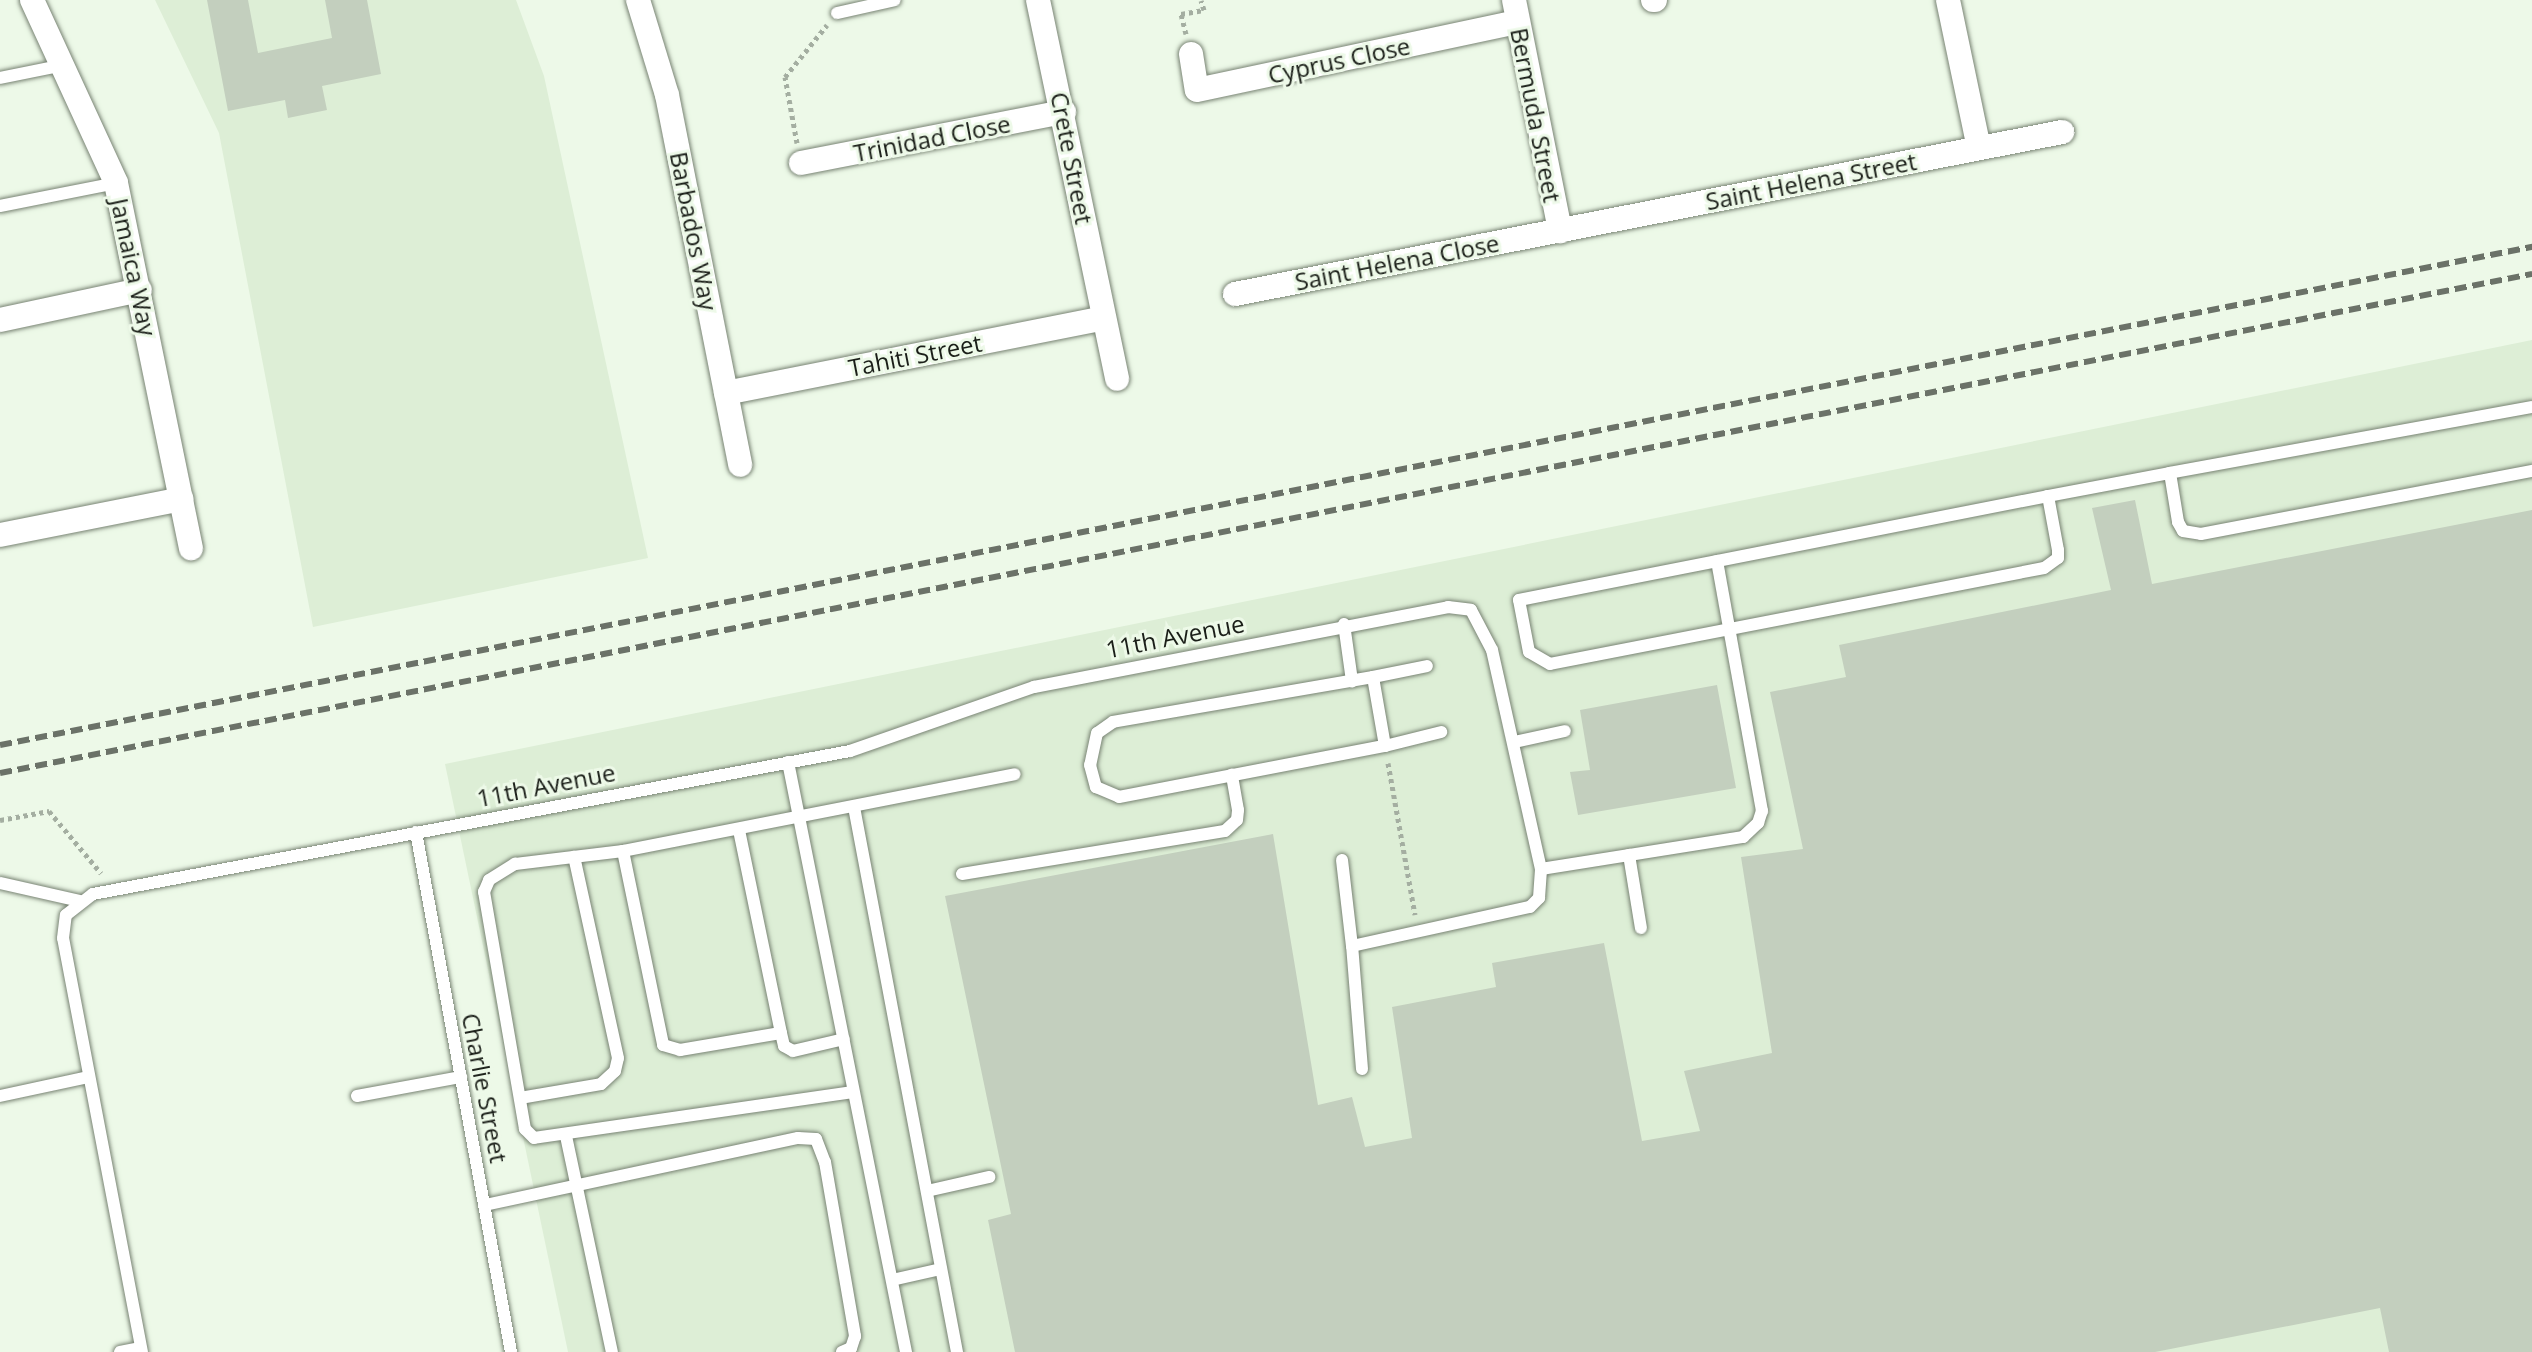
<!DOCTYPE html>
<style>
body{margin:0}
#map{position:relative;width:2532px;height:1352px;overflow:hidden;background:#edf9e8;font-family:"Open Sans",sans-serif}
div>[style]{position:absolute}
.built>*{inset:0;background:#ddeed6}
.building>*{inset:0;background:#c3cfbe}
.path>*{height:5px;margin-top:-2.5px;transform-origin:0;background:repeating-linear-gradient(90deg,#a4aea1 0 4px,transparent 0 8px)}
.roads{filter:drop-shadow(0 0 2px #788373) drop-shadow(0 0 2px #788373)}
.service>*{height:12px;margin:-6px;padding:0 6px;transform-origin:6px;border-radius:6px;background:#fff}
.minor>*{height:24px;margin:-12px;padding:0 12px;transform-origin:12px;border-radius:12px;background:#fff}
.rail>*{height:6px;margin-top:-3px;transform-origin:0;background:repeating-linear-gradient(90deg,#6b7268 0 12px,transparent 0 18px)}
span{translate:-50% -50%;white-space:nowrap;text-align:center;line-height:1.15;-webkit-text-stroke:6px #edf9e8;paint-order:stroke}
.street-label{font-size:24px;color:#1a1e18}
</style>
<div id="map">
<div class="built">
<div style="clip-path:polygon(155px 0,516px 0,544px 76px,648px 558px,313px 627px,219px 133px)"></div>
<div style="clip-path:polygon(2532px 340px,2532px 1352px,568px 1352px,445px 764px)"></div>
</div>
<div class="building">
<div style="clip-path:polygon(207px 0,248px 0,258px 53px,332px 38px,325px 0,367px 0,381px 74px,322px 86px,327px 110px,288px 118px,285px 100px,228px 111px)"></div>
<div style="clip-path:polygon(2135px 500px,2152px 584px,2532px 510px,2532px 1352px,2389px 1352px,2380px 1308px,2155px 1352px,1015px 1352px,988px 1220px,1011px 1214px,945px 896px,1273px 834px,1318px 1105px,1352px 1097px,1365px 1147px,1412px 1138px,1392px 1007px,1496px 987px,1492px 963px,1604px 943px,1642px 1141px,1700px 1131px,1684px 1071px,1772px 1053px,1741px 857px,1803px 849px,1770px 692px,1846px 677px,1839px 645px,2111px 590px,2092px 508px)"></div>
<div style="clip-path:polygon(1717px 685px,1736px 788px,1578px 815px,1570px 772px,1590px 770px,1580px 710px)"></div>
</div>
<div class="path">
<div style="left:1186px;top:34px;width:21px;rotate:-104deg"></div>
<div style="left:1181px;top:14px;width:23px;rotate:-10deg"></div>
<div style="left:1204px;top:10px;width:10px;rotate:-107deg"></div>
<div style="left:797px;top:143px;width:67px;rotate:-100.3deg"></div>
<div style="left:785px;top:77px;width:67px;rotate:-51.1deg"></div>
<div style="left:1388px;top:763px;width:154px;rotate:79.9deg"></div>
<div style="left:0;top:820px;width:50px;rotate:-10.4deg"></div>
<div style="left:49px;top:811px;width:81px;rotate:50deg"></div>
</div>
<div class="roads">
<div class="service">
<div style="left:837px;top:13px;width:59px;rotate:-12.6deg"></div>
<div style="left:0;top:78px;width:65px;rotate:-11.5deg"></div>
<div style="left:0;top:206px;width:118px;rotate:-11.2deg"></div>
<div style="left:2532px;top:407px;width:368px;rotate:169.7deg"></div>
<div style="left:2170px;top:473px;width:50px;rotate:80.7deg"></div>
<div style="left:2178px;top:522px;width:10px;rotate:61deg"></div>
<div style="left:2183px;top:531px;width:18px;rotate:9deg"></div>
<div style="left:2201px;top:534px;width:337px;rotate:-10.8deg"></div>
<div style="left:2048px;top:496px;width:55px;rotate:79.5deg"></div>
<div style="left:2058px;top:550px;width:8px;rotate:90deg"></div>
<div style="left:2058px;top:558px;width:17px;rotate:144deg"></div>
<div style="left:2044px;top:568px;width:503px;rotate:169deg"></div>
<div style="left:1550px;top:664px;width:24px;rotate:-150deg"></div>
<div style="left:1529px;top:652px;width:53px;rotate:-100.9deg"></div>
<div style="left:1519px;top:600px;width:539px;rotate:-11.12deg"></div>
<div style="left:2048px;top:496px;width:124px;rotate:-10.7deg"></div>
<div style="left:1344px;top:624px;width:58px;rotate:82deg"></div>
<div style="left:1373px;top:677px;width:55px;rotate:-11.5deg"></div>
<div style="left:1514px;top:742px;width:52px;rotate:-12.2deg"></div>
<div style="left:1385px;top:746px;width:70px;rotate:-99.9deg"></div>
<div style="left:1373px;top:677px;width:264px;rotate:170.2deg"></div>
<div style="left:1113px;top:722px;width:19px;rotate:145deg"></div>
<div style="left:1097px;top:733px;width:33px;rotate:102deg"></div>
<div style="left:1090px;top:765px;width:23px;rotate:75deg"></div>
<div style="left:1096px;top:787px;width:25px;rotate:23deg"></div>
<div style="left:1119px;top:797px;width:271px;rotate:-10.9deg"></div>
<div style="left:1385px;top:746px;width:58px;rotate:-14deg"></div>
<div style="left:788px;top:762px;width:602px;rotate:78.69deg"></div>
<div style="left:854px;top:807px;width:555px;rotate:79.3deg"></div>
<div style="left:416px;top:832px;width:529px;rotate:79.65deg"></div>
<div style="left:623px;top:851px;width:198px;rotate:78.3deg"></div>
<div style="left:663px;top:1045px;width:18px;rotate:16deg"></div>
<div style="left:680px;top:1050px;width:102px;rotate:-9.6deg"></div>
<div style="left:781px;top:1033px;width:207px;rotate:-101.7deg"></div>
<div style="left:1629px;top:855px;width:74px;rotate:80.7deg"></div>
<div style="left:1342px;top:860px;width:87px;rotate:83.4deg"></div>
<div style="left:962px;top:874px;width:266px;rotate:-9.3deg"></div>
<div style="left:1225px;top:831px;width:16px;rotate:-43deg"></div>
<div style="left:1237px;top:820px;width:10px;rotate:-84deg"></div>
<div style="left:1238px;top:810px;width:36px;rotate:-100deg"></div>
<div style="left:0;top:883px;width:82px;rotate:12.7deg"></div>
<div style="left:781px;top:1033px;width:13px;rotate:77deg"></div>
<div style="left:784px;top:1046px;width:10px;rotate:29deg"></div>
<div style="left:793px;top:1051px;width:52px;rotate:-13.2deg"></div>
<div style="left:1362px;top:1069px;width:123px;rotate:-94.6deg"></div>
<div style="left:1352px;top:946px;width:182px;rotate:-12.4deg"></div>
<div style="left:1530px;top:907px;width:13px;rotate:-45deg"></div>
<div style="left:1539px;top:898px;width:29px;rotate:-86deg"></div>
<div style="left:1541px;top:869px;width:205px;rotate:-9deg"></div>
<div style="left:1743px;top:837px;width:21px;rotate:-43deg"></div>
<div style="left:1758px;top:823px;width:13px;rotate:-72deg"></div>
<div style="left:1762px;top:811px;width:254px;rotate:-100.2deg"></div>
<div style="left:853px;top:1092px;width:322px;rotate:171.8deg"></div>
<div style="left:534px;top:1138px;width:13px;rotate:-135deg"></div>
<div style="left:525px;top:1129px;width:241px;rotate:-99.8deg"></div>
<div style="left:484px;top:892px;width:13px;rotate:-67deg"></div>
<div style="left:489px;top:880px;width:31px;rotate:-32deg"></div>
<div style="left:515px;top:864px;width:109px;rotate:-6.9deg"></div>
<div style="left:623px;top:851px;width:399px;rotate:-11.1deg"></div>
<div style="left:0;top:1096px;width:91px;rotate:-12.1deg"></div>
<div style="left:357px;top:1096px;width:106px;rotate:-10.4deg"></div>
<div style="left:520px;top:1098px;width:82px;rotate:-9.8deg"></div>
<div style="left:601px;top:1084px;width:19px;rotate:-43deg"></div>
<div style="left:615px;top:1071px;width:13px;rotate:-77deg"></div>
<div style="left:618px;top:1058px;width:206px;rotate:-102.3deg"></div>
<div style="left:566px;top:1136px;width:221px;rotate:78deg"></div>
<div style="left:927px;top:1191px;width:64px;rotate:-12.7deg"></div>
<div style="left:485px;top:1205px;width:320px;rotate:-12.1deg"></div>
<div style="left:798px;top:1138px;width:18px;rotate:3deg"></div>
<div style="left:816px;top:1139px;width:25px;rotate:69deg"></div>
<div style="left:825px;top:1162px;width:177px;rotate:80.2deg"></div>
<div style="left:855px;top:1336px;width:13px;rotate:108deg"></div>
<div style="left:851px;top:1348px;width:10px;rotate:156deg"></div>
<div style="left:892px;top:1280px;width:50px;rotate:-12.7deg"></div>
<div style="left:120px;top:1352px;width:21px;rotate:-11deg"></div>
<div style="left:142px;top:1352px;width:421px;rotate:-100.8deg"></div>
<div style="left:63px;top:938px;width:23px;rotate:-83deg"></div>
<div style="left:66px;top:915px;width:34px;rotate:-38deg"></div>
<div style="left:93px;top:894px;width:770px;rotate:-10.7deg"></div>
<div style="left:850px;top:751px;width:195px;rotate:-19.2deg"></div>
<div style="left:1034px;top:687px;width:422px;rotate:-10.9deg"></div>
<div style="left:1448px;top:607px;width:23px;rotate:7deg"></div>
<div style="left:1471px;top:610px;width:45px;rotate:62.3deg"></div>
<div style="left:1492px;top:650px;width:224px;rotate:77.4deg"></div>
</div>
<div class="minor">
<div style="left:32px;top:0;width:201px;rotate:65.3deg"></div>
<div style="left:116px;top:183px;width:373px;rotate:78.4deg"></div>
<div style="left:638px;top:0;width:99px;rotate:73deg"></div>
<div style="left:667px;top:95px;width:377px;rotate:78.8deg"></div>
<div style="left:1038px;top:0;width:387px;rotate:78.2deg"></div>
<div style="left:1514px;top:0;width:236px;rotate:78.7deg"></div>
<div style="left:1653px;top:0;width:2px"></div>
<div style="left:1948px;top:0;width:151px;rotate:78.2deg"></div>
<div style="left:1191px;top:54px;width:36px;rotate:81deg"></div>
<div style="left:1197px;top:90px;width:327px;rotate:-12deg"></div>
<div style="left:801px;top:163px;width:268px;rotate:-11deg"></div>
<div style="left:1235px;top:294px;width:843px;rotate:-11.08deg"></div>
<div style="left:0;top:320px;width:143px;rotate:-12.1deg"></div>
<div style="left:726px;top:393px;width:385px;rotate:-11.2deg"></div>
<div style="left:0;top:535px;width:185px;rotate:-11.2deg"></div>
</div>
</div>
<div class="rail">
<div style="left:0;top:745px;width:2581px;rotate:-11.13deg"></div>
<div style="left:0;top:773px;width:2581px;rotate:-11.15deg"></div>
</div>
<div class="street-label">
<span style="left:1339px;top:60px;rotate:-12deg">Cyprus Close</span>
<span style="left:1536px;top:115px;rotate:79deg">Bermuda Street</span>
<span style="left:932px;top:138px;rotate:-11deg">Trinidad Close</span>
<span style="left:1072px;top:158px;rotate:79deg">Crete Street</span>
<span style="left:1811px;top:181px;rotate:-11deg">Saint Helena Street</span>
<span style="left:694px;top:231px;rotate:79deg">Barbados Way</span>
<span style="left:1397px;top:262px;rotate:-11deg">Saint Helena Close</span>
<span style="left:134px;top:267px;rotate:78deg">Jamaica Way</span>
<span style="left:915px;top:355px;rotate:-11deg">Tahiti Street</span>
<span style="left:1175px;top:636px;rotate:-11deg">11th Avenue</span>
<span style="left:546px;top:785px;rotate:-11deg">11th Avenue</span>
<span style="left:485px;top:1088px;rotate:79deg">Charlie Street</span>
</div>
</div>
